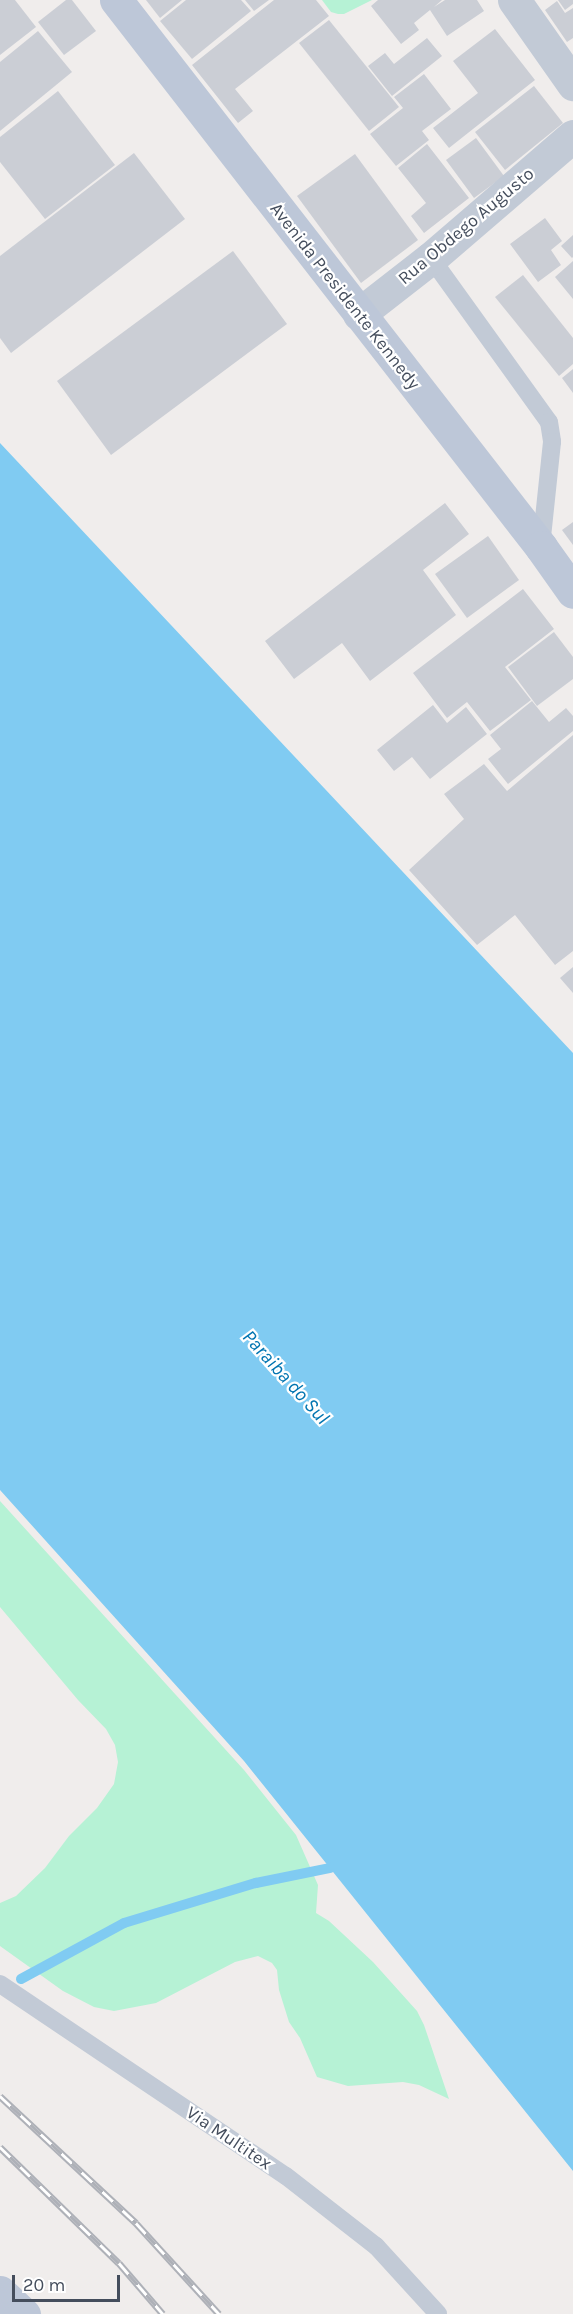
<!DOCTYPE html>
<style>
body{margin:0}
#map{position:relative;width:573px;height:2314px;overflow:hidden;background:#f0edec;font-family:Karla,sans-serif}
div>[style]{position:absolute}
.green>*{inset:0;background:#b6f2d5}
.water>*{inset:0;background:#80cbf2}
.stream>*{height:10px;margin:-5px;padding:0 5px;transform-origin:5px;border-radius:5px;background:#80cbf2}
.building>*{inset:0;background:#cbced5}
.service>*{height:18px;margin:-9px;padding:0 9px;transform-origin:9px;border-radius:9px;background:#c2cad6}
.minor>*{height:33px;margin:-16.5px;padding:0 16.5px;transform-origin:16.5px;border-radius:16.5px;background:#c2cad6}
.secondary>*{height:33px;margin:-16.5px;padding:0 16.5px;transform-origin:16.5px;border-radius:16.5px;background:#bdc7d8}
.rail>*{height:7px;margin-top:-3.5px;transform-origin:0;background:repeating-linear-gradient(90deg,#fff 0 14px,#aeb1b8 0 28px);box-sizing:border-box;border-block:2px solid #aeb1b8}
span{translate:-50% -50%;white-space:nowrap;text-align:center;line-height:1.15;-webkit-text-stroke:4.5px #fff;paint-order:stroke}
.street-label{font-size:18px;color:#444d5c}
.water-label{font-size:20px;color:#0275b1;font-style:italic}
.scale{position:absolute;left:12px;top:2275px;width:108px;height:27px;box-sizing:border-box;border:3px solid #444d5c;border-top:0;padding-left:8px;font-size:18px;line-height:21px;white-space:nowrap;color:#444d5c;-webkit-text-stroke:4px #fff;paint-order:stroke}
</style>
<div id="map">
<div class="green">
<div style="clip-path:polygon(322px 0,372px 0,344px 14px,338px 14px,331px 12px)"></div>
<div style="clip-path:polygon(0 1501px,244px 1770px,296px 1835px,318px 1885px,316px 1913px,329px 1921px,373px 1962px,417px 2011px,424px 2025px,449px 2099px,419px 2085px,403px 2082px,348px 2086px,317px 2077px,300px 2038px,289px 2022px,279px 1990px,277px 1970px,272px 1963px,258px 1956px,235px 1962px,156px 2003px,114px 2011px,94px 2007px,63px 1991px,0 1946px,0 1903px,16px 1896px,45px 1868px,69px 1836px,97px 1808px,114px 1784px,118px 1762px,115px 1745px,106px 1729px,78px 1700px,0 1607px)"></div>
</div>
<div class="water">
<div style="clip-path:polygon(0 443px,573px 1053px,573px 2171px,244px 1761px,0 1490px)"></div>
</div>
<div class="stream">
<div style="left:21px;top:1979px;width:117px;rotate:-28.5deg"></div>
<div style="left:124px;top:1923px;width:138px;rotate:-16.9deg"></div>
<div style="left:256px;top:1883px;width:76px;rotate:-11.5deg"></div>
</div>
<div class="building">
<div style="clip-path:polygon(0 0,15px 0,36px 27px,0 55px)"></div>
<div style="clip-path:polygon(66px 0,72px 0,96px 31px,64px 55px,38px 22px)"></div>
<div style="clip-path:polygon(146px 0,182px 0,160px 18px)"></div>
<div style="clip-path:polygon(186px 0,241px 0,251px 11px,192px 59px,160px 21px)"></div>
<div style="clip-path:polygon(245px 0,269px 0,254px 11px)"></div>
<div style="clip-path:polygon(274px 0,316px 0,329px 16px,235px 89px,253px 111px,238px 123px,192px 65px)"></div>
<div style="clip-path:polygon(378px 0,442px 0,434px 7px,445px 0,477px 0,484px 11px,447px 36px,430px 10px,414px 23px,419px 30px,401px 44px,371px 6px)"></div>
<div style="clip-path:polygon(558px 0,573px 0,573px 4px,565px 10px)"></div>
<div style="clip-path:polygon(557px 1px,565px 13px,573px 8px,573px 38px,567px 42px,545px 10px)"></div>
<div style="clip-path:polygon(329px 20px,399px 107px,369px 131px,299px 43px)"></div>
<div style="clip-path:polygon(495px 29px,535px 80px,449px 148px,433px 128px,478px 93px,453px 61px)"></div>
<div style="clip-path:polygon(38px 31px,72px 72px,0 131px,0 62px)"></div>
<div style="clip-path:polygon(427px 38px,442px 56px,392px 96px,368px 66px,385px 53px,394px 64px)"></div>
<div style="clip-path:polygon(424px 74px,451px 109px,422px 131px,429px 140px,396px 166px,370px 134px,403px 108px,394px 97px)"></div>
<div style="clip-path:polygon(534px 86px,563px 123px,505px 170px,475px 132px)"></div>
<div style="clip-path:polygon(58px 91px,115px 165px,45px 219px,0 162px,0 137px)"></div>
<div style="clip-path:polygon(476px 138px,504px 176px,474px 198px,446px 160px)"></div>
<div style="clip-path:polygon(427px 144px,469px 198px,424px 233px,411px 216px,426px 203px,398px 168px)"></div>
<div style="clip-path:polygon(134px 153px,185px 219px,11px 353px,0 338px,0 256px)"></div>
<div style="clip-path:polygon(355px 154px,418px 240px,361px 283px,297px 196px)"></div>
<div style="clip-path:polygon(545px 218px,562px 241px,551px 250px,561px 265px,538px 282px,510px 244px)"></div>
<div style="clip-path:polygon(573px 235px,573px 257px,572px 258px,561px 246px)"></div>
<div style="clip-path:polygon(233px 251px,287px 324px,111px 455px,57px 381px)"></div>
<div style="clip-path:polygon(573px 261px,573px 299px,555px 277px)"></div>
<div style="clip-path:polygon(523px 275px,573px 338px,573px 364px,559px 376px,495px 297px)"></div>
<div style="clip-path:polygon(573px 369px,573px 393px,562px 378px)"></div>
<div style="clip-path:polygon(445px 503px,469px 534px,423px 570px,456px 615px,370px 681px,342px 643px,294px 679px,265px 641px)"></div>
<div style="clip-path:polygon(573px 522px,573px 545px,562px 530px)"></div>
<div style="clip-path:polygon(488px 536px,519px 580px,467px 618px,435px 574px)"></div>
<div style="clip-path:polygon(523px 589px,554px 629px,505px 667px,531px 700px,490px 731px,467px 702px,447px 718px,413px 673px)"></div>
<div style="clip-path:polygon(554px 632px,573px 657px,573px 679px,537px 706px,508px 667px)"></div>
<div style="clip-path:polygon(532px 701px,549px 722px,566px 708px,573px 716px,573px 731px,508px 784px,488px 759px,501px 749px,490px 735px)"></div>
<div style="clip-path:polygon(433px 705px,447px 723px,466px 707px,487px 734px,430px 779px,412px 757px,394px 771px,377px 750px)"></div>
<div style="clip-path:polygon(573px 735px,573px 951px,555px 965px,515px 915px,477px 945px,409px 870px,464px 819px,444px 794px,484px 764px,507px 791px)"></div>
<div style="clip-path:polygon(573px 967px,573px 993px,560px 978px)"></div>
</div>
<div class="service">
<div style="left:431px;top:258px;width:202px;rotate:54.3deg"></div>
<div style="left:549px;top:422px;width:20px;rotate:81deg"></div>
<div style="left:552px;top:442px;width:106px;rotate:96deg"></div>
<div style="left:0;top:1984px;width:344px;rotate:33.9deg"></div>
<div style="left:286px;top:2176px;width:114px;rotate:37.9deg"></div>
<div style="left:376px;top:2246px;width:92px;rotate:47.6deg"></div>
</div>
<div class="minor">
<div style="left:514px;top:0;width:103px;rotate:54.9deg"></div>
<div style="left:359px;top:314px;width:91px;rotate:-37.9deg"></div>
<div style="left:431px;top:258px;width:187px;rotate:-40.7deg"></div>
</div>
<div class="secondary">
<div style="left:116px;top:0;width:693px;rotate:52.15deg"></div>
<div style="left:541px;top:547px;width:55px;rotate:54.6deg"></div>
<div style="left:0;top:2292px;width:33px;rotate:43deg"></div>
</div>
<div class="rail">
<div style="left:0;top:2096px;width:186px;rotate:43deg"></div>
<div style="left:136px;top:2223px;width:123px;rotate:47.6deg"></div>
<div style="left:0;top:2147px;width:166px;rotate:44.3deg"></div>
<div style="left:119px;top:2263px;width:67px;rotate:49.2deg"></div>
</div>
<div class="street-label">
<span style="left:466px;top:226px;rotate:-40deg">Rua Obdego Augusto</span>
<span style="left:345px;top:296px;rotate:52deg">Avenida Presidente Kennedy</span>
<span style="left:229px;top:2138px;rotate:34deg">Via Multitex</span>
</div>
<div class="water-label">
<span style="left:286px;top:1377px;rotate:48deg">Paraiba do Sul</span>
</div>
<div class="scale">20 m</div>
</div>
